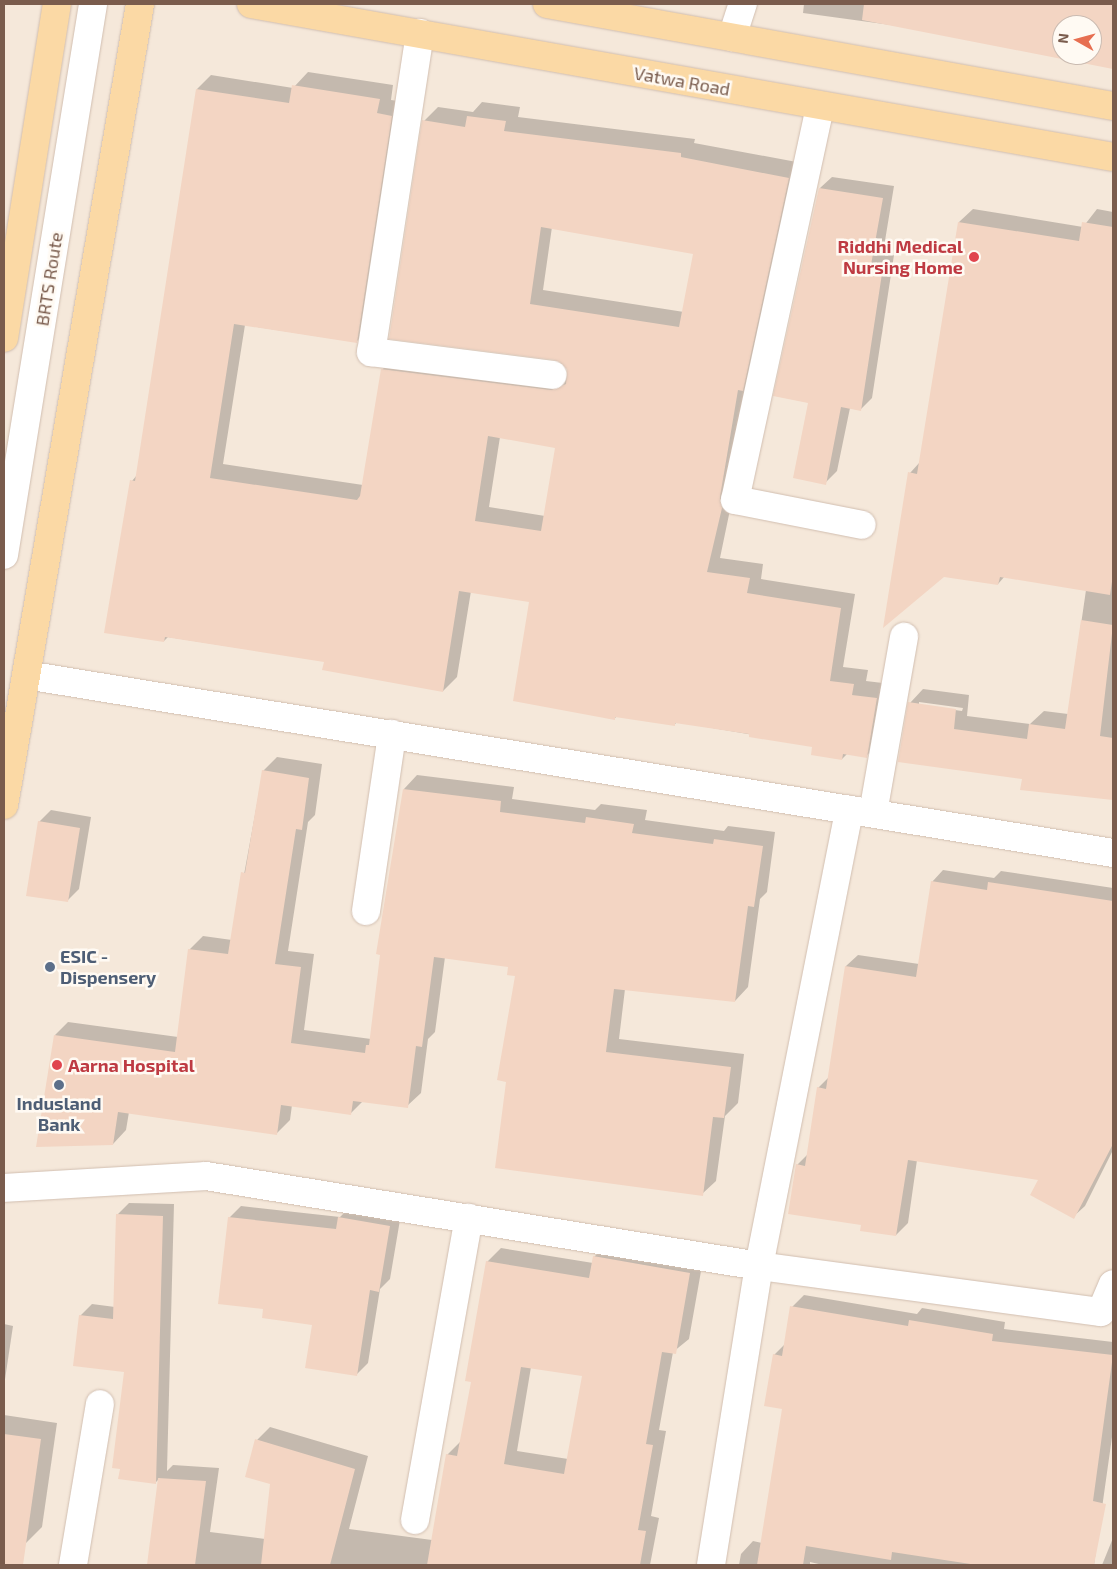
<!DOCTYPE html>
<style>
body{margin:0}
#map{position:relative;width:1117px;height:1569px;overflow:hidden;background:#fdf6ec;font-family:"Exo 2",sans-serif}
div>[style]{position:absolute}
.residential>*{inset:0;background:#f5e8da}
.shadow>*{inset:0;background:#0003}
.building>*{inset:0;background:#f3d5c3}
.roads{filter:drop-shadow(0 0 1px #d1beb0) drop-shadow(0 0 1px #d1beb0)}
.minor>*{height:28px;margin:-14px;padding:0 14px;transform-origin:14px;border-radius:14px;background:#fff}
.major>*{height:28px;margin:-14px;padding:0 14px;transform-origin:14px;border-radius:14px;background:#fbd9a5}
.dots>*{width:14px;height:14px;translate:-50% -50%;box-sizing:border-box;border:2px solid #fffaf3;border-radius:50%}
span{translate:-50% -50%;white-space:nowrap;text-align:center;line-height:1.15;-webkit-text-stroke:5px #fffaf3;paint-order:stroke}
.street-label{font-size:18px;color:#7a5c4d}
.health-label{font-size:18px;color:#be3a42;font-weight:700}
.right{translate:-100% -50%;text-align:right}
.left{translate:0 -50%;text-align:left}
.service-label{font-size:18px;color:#4e5e75;font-weight:700}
.frame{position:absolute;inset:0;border:5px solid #7a5c4d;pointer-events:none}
.north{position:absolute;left:1052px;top:15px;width:50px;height:50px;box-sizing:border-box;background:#fffaf3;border:1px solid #cabbb1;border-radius:50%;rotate:277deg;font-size:14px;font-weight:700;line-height:20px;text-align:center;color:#7a5c4d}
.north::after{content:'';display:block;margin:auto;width:18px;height:22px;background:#e76f51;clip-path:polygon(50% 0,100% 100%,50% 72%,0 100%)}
</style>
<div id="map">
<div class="residential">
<div style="clip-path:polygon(evenodd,4px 4px,1113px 4px,1113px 1565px,4px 1565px,4px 4px,1062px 25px,1092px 25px,1092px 55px,1062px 55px,1062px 25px)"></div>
</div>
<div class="shadow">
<div style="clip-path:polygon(evenodd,804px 4px,1113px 4px,1113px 67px,913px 28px,803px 13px,804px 4px,1062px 25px,1092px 25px,1092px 55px,1062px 55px,1062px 25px)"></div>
<div style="clip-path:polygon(evenodd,308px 72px,393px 85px,391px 100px,405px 102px,370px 328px,356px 342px,245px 325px,223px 464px,363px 485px,382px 370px,396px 355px,568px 376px,568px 368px,555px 358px,424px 121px,438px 107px,473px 112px,482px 102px,520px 107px,518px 117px,695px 139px,694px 143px,802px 163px,720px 558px,763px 564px,761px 579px,855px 594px,843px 667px,868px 670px,866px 681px,891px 684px,881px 742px,866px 756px,847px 754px,842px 759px,813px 745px,677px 722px,674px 725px,617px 716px,614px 719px,531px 601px,471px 591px,457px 677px,443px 691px,325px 661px,168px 637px,164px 641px,132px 481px,137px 475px,197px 89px,211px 75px,293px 88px,308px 72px,552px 227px,695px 253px,684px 312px,543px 290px,552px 227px,308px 72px,500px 437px,557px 447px,545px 516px,489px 507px,500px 437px)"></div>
<div style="clip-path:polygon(832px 177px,894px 186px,883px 253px,894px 255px,872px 398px,860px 410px,850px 408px,837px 471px,825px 483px,810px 402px,820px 188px)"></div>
<div style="clip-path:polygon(evenodd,973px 209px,1083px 227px,1097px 209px,1113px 212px,1113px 799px,1022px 789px,1023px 777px,910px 703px,923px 689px,969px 695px,967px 716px,1030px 724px,1044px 711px,1068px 714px,1086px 590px,1005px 576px,998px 584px,910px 473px,920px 462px,959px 222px,973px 209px,919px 702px,963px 708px,962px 711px,919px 705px,919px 702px)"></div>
<div style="clip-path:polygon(277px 757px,322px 764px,315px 815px,308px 822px,288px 951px,314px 954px,304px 1030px,371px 1039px,404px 789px,417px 775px,514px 787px,512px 799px,595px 810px,601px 804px,647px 810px,645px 820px,724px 831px,728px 826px,775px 832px,767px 892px,760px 899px,748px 987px,735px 1001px,625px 989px,619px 1039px,744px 1054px,738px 1103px,725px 1116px,716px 1181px,702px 1194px,508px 1081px,516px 975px,510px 966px,445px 957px,435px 1032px,428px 1039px,421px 1093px,407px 1106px,363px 1101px,351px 1113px,292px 1105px,290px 1120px,276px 1134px,129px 1112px,126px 1130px,113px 1144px,55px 1035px,68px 1022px,178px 1037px,189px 950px,203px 936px,232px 940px,263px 771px)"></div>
<div style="clip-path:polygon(51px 810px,91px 817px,79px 889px,67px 901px,39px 822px)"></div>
<div style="clip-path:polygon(943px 870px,994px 878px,1001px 871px,1113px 888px,1113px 1150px,1085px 1206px,1073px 1217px,1040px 1179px,917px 1160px,908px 1223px,896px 1235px,862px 1224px,797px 1165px,808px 1154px,818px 1088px,830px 1076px,846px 966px,858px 955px,919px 964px,932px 882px)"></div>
<div style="clip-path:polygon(evenodd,129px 1203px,174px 1204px,167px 1471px,173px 1465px,219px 1468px,210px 1532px,265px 1539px,272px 1483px,257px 1440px,270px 1427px,368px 1456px,349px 1529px,432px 1540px,447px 1455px,461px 1441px,473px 1380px,487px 1262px,501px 1248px,593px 1263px,594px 1257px,608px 1243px,703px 1260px,689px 1339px,673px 1352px,659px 1430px,666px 1431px,651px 1516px,659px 1518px,650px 1565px,148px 1565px,160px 1478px,155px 1483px,125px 1371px,80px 1316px,92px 1304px,115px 1307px,117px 1215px,129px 1203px,531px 1367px,583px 1375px,568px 1459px,517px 1451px,531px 1367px)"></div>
<div style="clip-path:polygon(241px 1206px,340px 1217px,351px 1206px,401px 1214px,390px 1279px,380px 1289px,368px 1363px,356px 1375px,314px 1324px,265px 1308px,229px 1218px)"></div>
<div style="clip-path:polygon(804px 1295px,917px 1314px,922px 1308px,1005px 1322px,1004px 1329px,1113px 1342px,1113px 1430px,1094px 1565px,823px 1565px,810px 1562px,810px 1565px,739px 1565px,741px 1554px,753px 1541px,762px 1543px,783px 1408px,774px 1355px,786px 1343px,792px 1307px)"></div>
<div style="clip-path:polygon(4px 1324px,13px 1326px,4px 1386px)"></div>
<div style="clip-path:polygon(4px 1415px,57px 1423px,42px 1527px,25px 1544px,4px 1540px)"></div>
<div style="clip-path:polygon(1113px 1538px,1113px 1565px,1102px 1565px)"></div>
</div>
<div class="building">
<div style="clip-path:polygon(evenodd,864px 4px,1113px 4px,1113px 69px,862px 20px,864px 4px,1062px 25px,1092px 25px,1092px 55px,1062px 55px,1062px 25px)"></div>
<div style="clip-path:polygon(evenodd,292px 85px,380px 99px,377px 113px,392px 116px,357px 343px,234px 324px,210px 478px,357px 500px,360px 496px,381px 369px,551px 390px,566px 384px,567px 369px,555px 360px,389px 339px,422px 120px,465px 127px,467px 116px,506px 121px,504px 131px,681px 153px,681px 157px,789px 178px,743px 391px,738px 390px,720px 497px,722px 508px,707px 572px,750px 578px,747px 593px,841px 608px,830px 681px,854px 684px,852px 695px,877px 698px,867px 758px,843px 754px,842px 760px,811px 755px,812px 747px,749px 737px,749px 734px,675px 723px,675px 726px,615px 717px,615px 720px,513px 701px,529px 602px,459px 591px,443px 692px,322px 670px,324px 662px,165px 637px,164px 642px,104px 633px,130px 480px,135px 481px,196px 89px,289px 103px,292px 85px,541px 227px,693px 254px,679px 327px,530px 304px,541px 227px,292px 85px,488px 436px,555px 448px,541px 531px,475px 521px,488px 436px)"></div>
<div style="clip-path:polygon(819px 188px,883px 198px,871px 265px,883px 267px,861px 411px,841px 407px,826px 485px,793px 478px,808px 403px,773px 396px)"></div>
<div style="clip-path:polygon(958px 222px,1079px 241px,1082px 222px,1113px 227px,1113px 575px,1110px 595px,1000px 577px,998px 585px,944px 577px,883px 628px,908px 472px,917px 474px)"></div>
<div style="clip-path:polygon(1081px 620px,1113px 625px,1100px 736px,1113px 738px,1113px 800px,1020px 790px,1022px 779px,898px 762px,908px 702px,956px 709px,954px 729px,1027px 739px,1029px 724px,1065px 729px)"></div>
<div style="clip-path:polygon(262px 770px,309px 778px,302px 830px,296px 829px,275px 964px,301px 967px,291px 1043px,365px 1053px,366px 1045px,369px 1045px,380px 955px,376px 954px,403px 789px,501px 801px,500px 812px,585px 823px,586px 817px,634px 824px,632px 833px,713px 844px,714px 839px,763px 846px,754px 907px,748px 906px,735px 1002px,614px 989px,606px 1052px,731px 1067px,724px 1118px,713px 1117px,703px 1196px,495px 1168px,506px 1082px,497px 1080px,515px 976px,507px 975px,508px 967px,434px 957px,422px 1047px,416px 1046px,408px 1108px,353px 1101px,351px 1115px,281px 1105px,277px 1135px,118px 1112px,113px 1145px,36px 1147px,54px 1035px,175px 1052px,188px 949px,228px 954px,241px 872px,245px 873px)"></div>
<div style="clip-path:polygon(38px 821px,80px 828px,68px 902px,26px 896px)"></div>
<div style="clip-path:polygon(931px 881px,987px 890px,988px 882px,1113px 901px,1113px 1144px,1074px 1219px,1030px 1195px,1038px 1180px,908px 1160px,896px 1236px,860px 1231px,861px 1225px,788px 1214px,796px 1164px,805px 1166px,817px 1087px,826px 1089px,845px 966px,916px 977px)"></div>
<div style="clip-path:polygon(116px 1214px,163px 1216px,156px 1484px,118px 1479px,120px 1469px,112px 1468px,124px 1372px,73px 1366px,79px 1315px,113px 1319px)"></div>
<div style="clip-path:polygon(228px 1217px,336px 1229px,338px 1217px,390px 1226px,379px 1292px,370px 1290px,357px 1376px,305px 1368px,312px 1325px,262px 1318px,263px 1309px,218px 1304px)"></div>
<div style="clip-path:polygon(evenodd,593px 1256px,690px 1273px,676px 1354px,662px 1352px,646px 1444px,653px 1445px,638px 1530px,646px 1531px,640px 1565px,427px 1565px,446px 1454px,457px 1456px,471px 1382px,465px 1381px,486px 1261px,589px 1278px,593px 1256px,521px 1367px,582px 1376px,564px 1474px,504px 1464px,521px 1367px)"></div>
<div style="clip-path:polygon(790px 1306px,908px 1326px,909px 1320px,993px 1334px,992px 1341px,1113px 1355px,1093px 1501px,1106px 1504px,1094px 1565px,977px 1565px,892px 1552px,891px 1560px,806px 1546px,803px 1565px,757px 1565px,782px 1409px,764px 1406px,773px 1354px,782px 1356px)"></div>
<div style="clip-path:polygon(4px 1434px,41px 1439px,23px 1565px,4px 1564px)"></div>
<div style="clip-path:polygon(255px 1439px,355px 1469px,330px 1565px,261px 1565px,270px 1484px,245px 1477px)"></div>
<div style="clip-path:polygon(158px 1478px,206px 1481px,195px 1565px,147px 1565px)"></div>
</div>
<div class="roads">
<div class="minor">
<div style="left:420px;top:33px;width:323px;rotate:98.7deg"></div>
<div style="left:371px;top:352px;width:183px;rotate:7.2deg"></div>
<div style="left:732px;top:37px;width:35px;rotate:-72deg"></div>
<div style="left:820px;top:107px;width:402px;rotate:102.2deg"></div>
<div style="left:735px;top:500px;width:129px;rotate:11.1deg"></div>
<div style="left:4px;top:555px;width:558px;rotate:-80.82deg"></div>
<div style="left:26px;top:675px;width:1101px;rotate:9.3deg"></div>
<div style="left:873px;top:813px;width:179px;rotate:-80deg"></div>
<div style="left:366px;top:911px;width:179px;rotate:-81.6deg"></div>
<div style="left:4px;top:1188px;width:202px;rotate:-3.4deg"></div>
<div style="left:206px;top:1176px;width:560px;rotate:9.24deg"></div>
<div style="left:759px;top:1266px;width:465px;rotate:-78.8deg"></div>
<div style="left:415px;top:1520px;width:307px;rotate:-79.9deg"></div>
<div style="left:73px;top:1565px;width:163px;rotate:-80.5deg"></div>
<div style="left:711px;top:1565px;width:303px;rotate:-80.9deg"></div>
<div style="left:759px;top:1266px;width:345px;rotate:7.7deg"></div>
<div style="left:1101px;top:1312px;width:30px;rotate:-67deg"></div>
</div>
<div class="major">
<div style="left:251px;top:4px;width:875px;rotate:10.06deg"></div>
<div style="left:547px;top:4px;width:575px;rotate:10.22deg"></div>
<div style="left:4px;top:338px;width:338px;rotate:-81deg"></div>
<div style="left:4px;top:805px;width:812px;rotate:-80.36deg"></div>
</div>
</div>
<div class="dots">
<div style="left:974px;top:257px;background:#e0444e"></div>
<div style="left:50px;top:967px;background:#5c6f8a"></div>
<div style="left:57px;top:1065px;background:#e0444e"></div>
<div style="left:59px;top:1085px;background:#5c6f8a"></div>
</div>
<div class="street-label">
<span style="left:682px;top:81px;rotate:10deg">Vatwa Road</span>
<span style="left:49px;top:279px;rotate:-81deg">BRTS Route</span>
</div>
<div class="health-label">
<span class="right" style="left:963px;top:257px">Riddhi Medical<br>Nursing Home</span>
<span class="left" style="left:68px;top:1065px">Aarna Hospital</span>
</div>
<div class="service-label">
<span class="left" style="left:60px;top:967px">ESIC -<br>Dispensery</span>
<span style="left:59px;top:1114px">Indusland<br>Bank</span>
</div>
<div class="frame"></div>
<div class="north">N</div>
</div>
